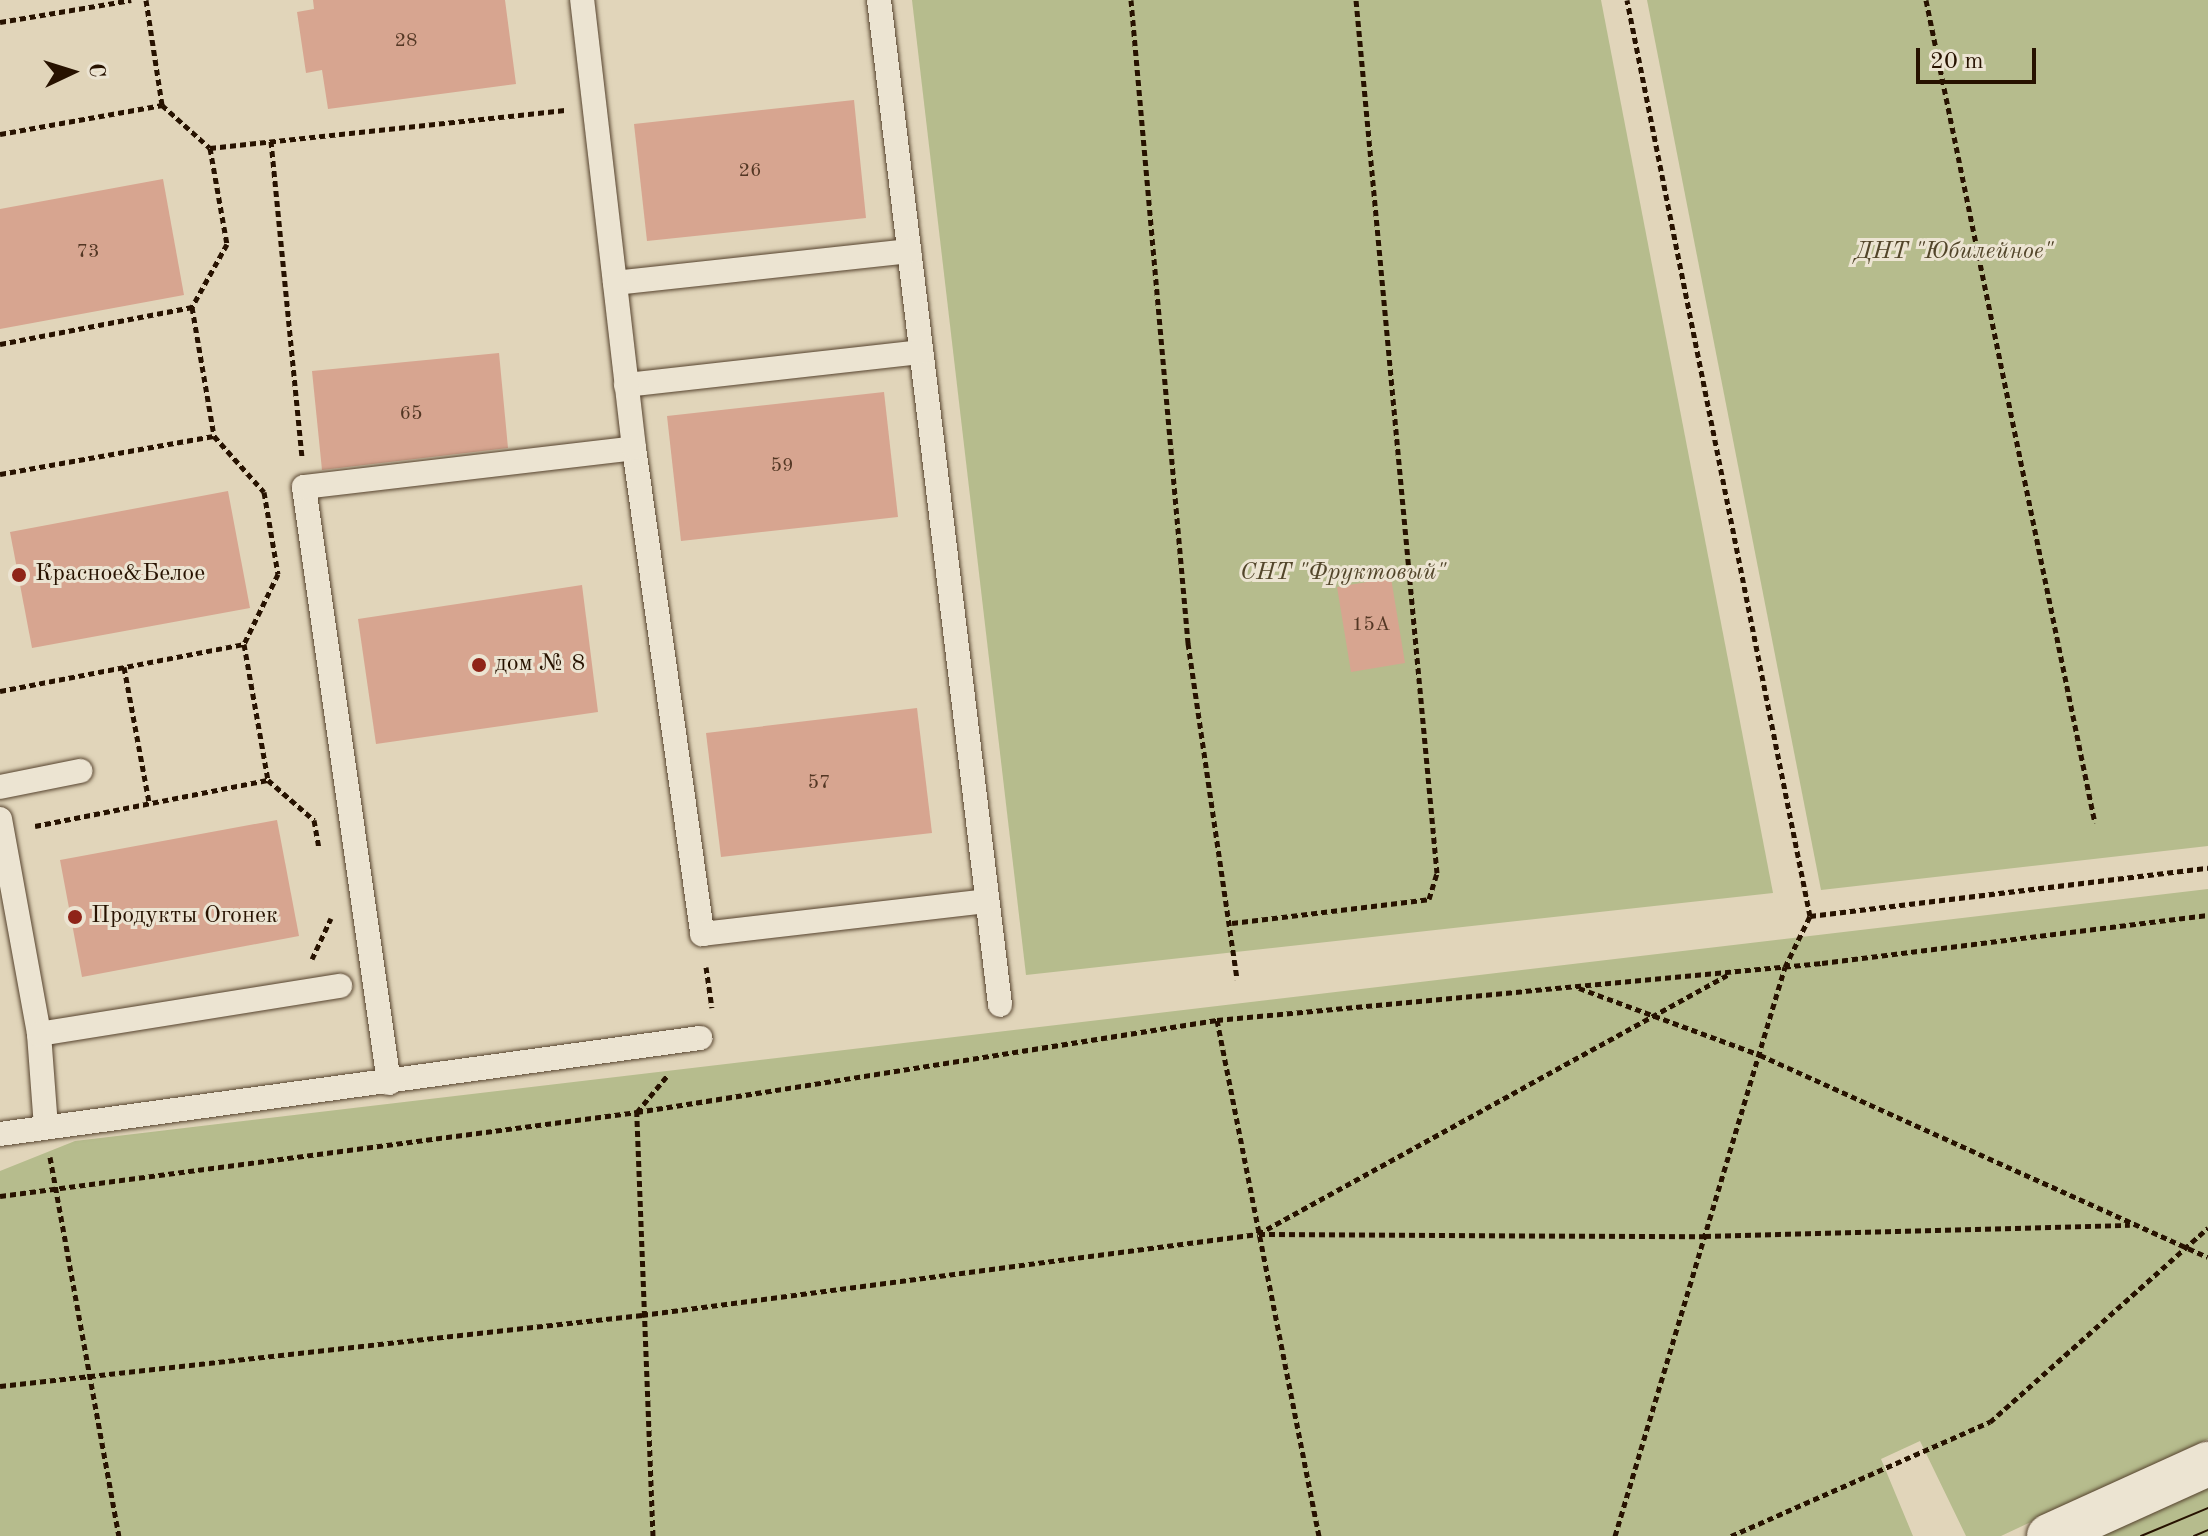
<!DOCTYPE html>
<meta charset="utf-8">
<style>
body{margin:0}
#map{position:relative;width:2208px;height:1536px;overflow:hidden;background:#e1d5ba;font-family:"Old Standard TT",serif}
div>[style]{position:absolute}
.green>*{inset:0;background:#b6bc8d}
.building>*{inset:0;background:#d7a590}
.path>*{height:5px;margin-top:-2.5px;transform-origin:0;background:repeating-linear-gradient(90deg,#271200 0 6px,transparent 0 10px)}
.roads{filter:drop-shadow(0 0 2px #56432e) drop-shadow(0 0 2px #56432e)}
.service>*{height:24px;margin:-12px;padding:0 12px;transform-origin:12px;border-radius:12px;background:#ece4d2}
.minor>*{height:44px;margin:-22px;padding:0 22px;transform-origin:22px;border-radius:22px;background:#ece4d2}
.tram>*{height:2px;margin:-1px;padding:0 1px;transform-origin:1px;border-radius:1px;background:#271200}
.dots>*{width:22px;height:22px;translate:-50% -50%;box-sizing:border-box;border:4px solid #ece4d2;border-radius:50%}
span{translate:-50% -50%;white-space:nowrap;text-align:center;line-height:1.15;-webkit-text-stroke:6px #ece4d2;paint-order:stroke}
.number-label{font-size:20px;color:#533724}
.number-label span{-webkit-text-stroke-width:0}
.park-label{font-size:24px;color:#52452a;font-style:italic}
.poi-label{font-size:24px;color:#271200}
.left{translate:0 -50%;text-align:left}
.north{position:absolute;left:32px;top:32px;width:80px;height:80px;-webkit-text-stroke:6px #ece4d2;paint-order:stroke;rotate:86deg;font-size:22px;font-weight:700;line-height:32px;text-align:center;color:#271200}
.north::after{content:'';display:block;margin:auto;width:28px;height:36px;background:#271200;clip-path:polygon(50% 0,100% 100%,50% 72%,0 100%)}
.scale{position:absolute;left:1916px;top:48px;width:120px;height:36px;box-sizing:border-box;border:4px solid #271200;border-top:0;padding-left:10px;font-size:24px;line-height:28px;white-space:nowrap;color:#271200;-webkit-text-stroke:6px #ece4d2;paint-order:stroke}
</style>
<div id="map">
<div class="green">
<div style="clip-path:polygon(912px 0,1601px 0,1773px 893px,1026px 975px)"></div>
<div style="clip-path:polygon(1647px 0,2208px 0,2208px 846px,1821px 890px)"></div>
<div style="clip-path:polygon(2208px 889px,2208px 1439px,2001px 1536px,1966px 1536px,1920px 1441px,1881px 1459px,1913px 1536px,0 1536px,0 1171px,75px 1141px)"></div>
<div style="clip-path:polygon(2208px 1484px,2208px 1536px,2092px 1536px)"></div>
</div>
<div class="building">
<div style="clip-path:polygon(313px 0,505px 0,516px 84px,328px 109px,322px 70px,306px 73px,297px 12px,314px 9px)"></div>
<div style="clip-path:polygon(854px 100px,866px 218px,647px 241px,634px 124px)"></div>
<div style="clip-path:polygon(163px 179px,184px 295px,0 329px,0 209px)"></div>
<div style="clip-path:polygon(499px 353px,508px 448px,322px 470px,312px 371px)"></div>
<div style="clip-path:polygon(884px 392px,898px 517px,681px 541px,667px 416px)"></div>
<div style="clip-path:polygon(228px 491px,250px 608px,32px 648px,10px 532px)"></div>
<div style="clip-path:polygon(1391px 578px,1405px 663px,1351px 672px,1337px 587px)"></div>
<div style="clip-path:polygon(582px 585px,598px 712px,376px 744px,358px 619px)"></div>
<div style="clip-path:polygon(917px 708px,932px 833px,721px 857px,706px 733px)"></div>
<div style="clip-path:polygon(277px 820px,299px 936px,82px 977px,60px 860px)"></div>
</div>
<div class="path">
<div style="left:146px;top:0;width:106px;rotate:81.3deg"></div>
<div style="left:162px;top:105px;width:64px;rotate:41.9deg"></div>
<div style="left:210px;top:148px;width:97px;rotate:80deg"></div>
<div style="left:227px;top:244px;width:72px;rotate:119.1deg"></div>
<div style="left:192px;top:307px;width:131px;rotate:80.3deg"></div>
<div style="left:214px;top:436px;width:75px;rotate:48.2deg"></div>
<div style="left:264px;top:492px;width:83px;rotate:80.3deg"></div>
<div style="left:278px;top:574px;width:78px;rotate:115.9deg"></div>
<div style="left:244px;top:644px;width:138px;rotate:80deg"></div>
<div style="left:268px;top:780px;width:61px;rotate:41deg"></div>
<div style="left:314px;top:820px;width:29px;rotate:80deg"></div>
<div style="left:1131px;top:0;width:646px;rotate:84.93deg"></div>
<div style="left:1188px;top:643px;width:340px;rotate:81.7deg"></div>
<div style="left:1926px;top:0;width:840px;rotate:78.4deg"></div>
<div style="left:0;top:22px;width:133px;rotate:-9.5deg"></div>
<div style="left:0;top:134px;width:165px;rotate:-10.1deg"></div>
<div style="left:271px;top:141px;width:319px;rotate:84.4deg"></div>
<div style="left:210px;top:148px;width:357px;rotate:-6.1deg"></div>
<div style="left:0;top:344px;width:196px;rotate:-10.9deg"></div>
<div style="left:0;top:474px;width:217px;rotate:-10.1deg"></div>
<div style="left:124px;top:667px;width:137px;rotate:79.5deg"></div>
<div style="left:0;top:691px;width:248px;rotate:-10.9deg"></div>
<div style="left:35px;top:826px;width:237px;rotate:-11.2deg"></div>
<div style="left:1810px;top:916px;width:401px;rotate:-6.9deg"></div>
<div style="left:1232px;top:923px;width:198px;rotate:-6.9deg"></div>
<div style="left:1429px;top:899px;width:27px;rotate:-73deg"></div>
<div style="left:1437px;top:873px;width:877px;rotate:-95.3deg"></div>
<div style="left:312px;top:959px;width:45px;rotate:-65.1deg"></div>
<div style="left:706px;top:967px;width:41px;rotate:81.7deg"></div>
<div style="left:1579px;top:988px;width:193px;rotate:20.3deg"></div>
<div style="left:1760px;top:1055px;width:491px;rotate:24.3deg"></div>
<div style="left:1217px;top:1020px;width:526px;rotate:78.82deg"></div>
<div style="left:50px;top:1157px;width:385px;rotate:79.7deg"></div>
<div style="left:0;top:1196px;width:643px;rotate:-7.51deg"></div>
<div style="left:637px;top:1112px;width:587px;rotate:-9.01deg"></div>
<div style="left:1217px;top:1020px;width:608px;rotate:-5.38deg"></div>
<div style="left:1822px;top:963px;width:389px;rotate:-7.1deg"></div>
<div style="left:1259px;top:1234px;width:446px;rotate:0.3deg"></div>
<div style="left:1705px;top:1236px;width:425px;rotate:-1.5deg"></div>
<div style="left:0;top:1386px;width:646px;rotate:-6.31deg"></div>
<div style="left:642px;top:1315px;width:621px;rotate:-7.49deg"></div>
<div style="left:1258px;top:1234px;width:540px;rotate:-28.89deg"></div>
<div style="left:653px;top:1536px;width:424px;rotate:-92.2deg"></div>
<div style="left:637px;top:1112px;width:47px;rotate:-50.2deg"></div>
<div style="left:1615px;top:1536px;width:594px;rotate:-73.37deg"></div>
<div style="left:1785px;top:967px;width:57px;rotate:-63.9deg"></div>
<div style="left:1810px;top:916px;width:934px;rotate:-101.3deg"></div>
<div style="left:1731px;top:1536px;width:283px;rotate:-23.8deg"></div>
<div style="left:1990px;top:1422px;width:292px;rotate:-41.7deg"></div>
</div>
<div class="roads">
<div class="service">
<div style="left:879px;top:0;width:1012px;rotate:83.13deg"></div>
<div style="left:615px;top:283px;width:296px;rotate:-6.2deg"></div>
<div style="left:626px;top:385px;width:297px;rotate:-6.4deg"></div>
<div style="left:634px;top:448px;width:491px;rotate:82deg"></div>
<div style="left:702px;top:934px;width:287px;rotate:-6.6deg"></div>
<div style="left:0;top:787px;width:82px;rotate:-11.3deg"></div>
<div style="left:0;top:819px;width:219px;rotate:79.7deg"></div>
<div style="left:39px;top:1034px;width:93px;rotate:85.7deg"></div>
<div style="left:39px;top:1034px;width:305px;rotate:-9.1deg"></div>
<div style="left:389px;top:1083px;width:602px;rotate:-98.12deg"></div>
<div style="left:304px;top:487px;width:332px;rotate:-6.7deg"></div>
<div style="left:634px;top:448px;width:451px;rotate:-96.6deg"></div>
<div style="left:0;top:1134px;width:707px;rotate:-7.81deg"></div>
</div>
<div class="minor">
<div style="left:2049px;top:1536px;width:175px;rotate:-24.4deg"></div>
</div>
</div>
<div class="tram">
<div style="left:2141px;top:1536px;width:73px;rotate:-22.7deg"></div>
<div style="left:2194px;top:1536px;width:15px;rotate:-23deg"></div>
</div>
<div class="dots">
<div style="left:19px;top:575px;background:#8f2418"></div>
<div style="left:479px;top:665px;background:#8f2418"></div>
<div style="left:75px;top:917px;background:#8f2418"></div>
</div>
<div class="number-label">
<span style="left:406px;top:41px">28</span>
<span style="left:750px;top:171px">26</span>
<span style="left:88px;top:252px">73</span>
<span style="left:411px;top:414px">65</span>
<span style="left:782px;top:466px">59</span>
<span style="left:1371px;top:625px">15А</span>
<span style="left:819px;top:783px">57</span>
</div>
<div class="park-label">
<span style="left:1954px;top:253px">ДНТ "Юбилейное"</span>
<span style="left:1343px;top:574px">СНТ "Фруктовый"</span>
</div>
<div class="poi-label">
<span class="left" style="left:35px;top:575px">Красное&amp;Белое</span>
<span class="left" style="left:495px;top:665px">дом № 8</span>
<span class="left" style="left:91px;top:917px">Продукты Огонек</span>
</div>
<div class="north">С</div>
<div class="scale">20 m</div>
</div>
